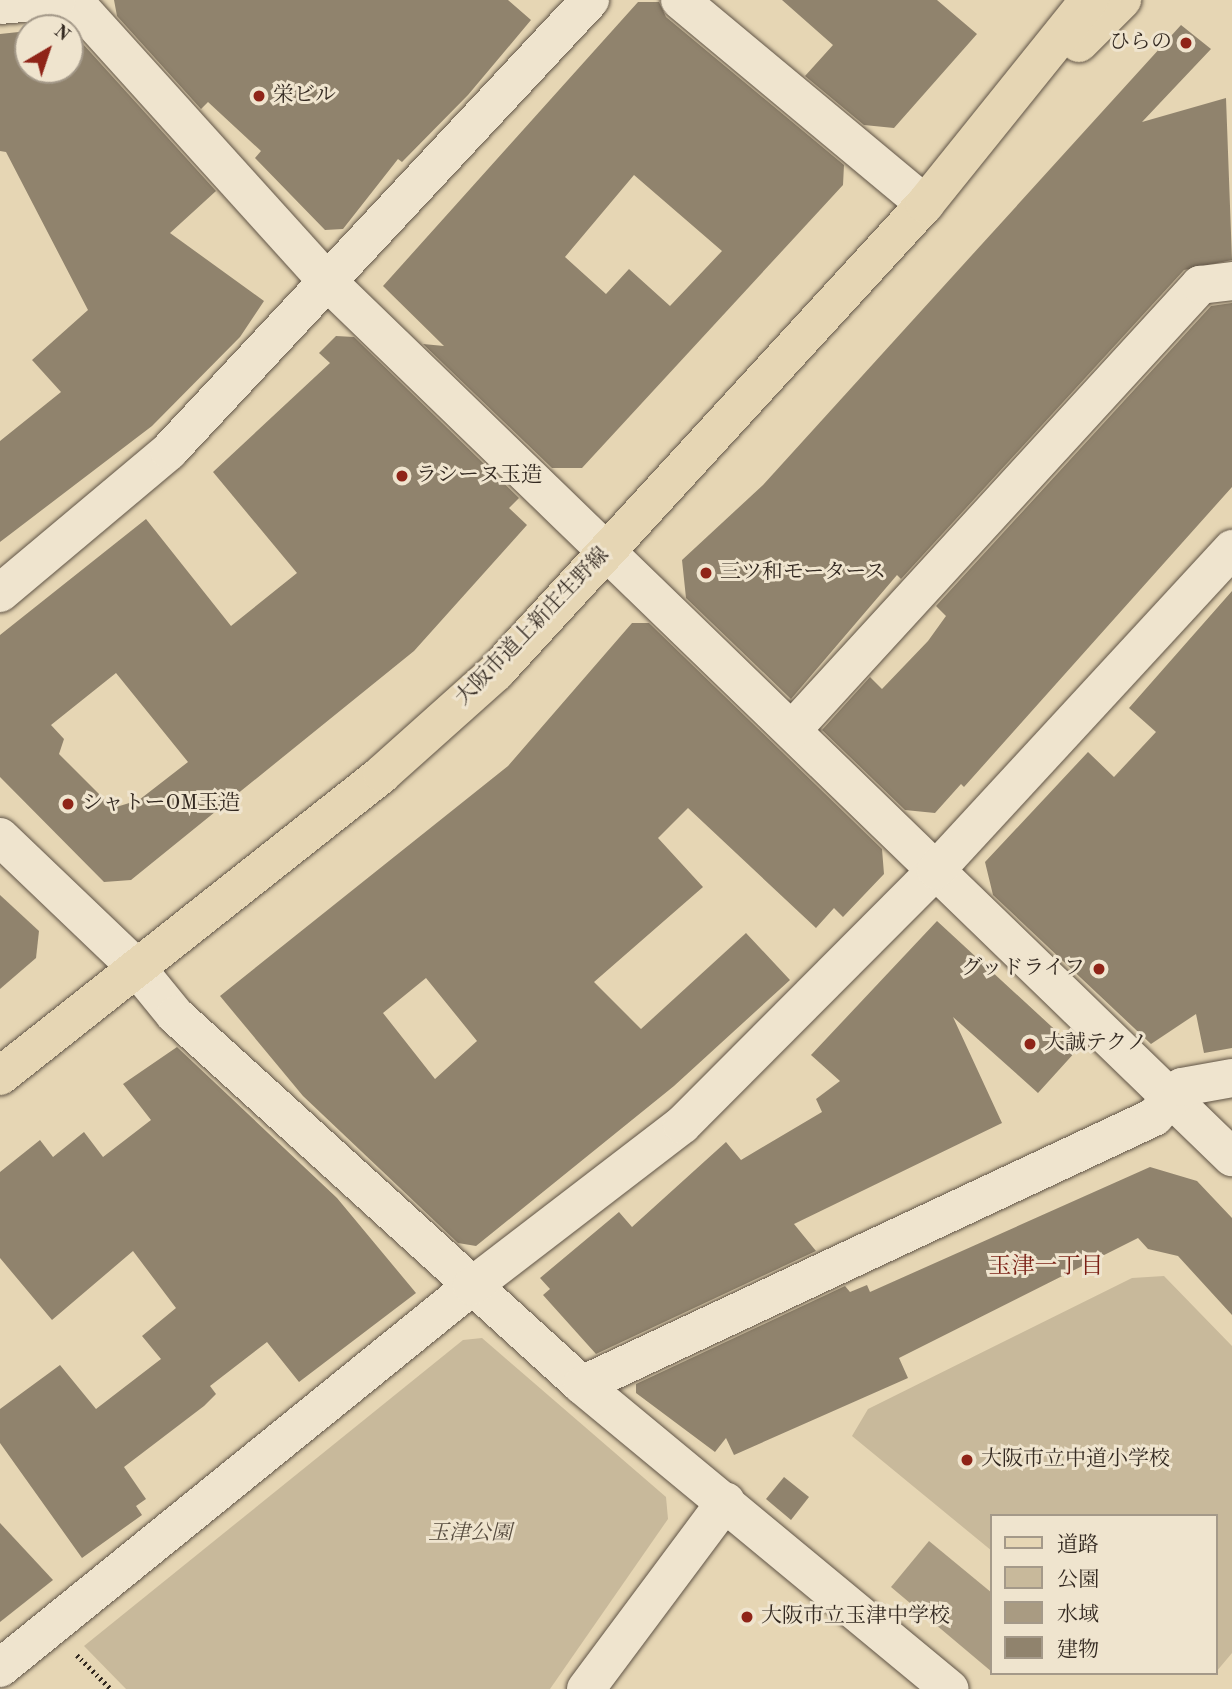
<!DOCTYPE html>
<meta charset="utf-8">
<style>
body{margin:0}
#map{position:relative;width:1232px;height:1689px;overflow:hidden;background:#e6d6b4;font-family:"Old Standard TT","Noto Serif JP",serif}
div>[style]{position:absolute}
.green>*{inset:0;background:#c8b99b}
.water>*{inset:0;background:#a99b82}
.building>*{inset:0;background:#90836d}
.path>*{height:4.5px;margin-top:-2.25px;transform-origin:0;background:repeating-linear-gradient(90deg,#332921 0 2px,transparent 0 5.5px)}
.roads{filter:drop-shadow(0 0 2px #605446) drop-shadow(0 0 2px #605446)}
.minor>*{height:38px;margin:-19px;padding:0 19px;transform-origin:19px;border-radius:19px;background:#efe4ce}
.major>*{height:38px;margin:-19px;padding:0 19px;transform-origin:19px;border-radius:19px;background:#e6d6b4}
.dots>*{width:19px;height:19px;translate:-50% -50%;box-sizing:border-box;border:4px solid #efe4ce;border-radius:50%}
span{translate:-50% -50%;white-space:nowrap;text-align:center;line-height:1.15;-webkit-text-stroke:6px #efe4ce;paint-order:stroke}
.poi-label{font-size:21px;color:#332921}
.right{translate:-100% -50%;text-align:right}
.left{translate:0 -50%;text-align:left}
.street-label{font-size:21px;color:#332921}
.park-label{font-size:21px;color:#584d40;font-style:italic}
.neighbourhood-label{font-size:23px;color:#7a1f14}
.legend{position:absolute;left:990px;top:1514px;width:228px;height:161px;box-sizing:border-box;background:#efe4ce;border:2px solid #a49989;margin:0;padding:9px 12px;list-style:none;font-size:21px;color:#332921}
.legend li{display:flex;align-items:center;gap:14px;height:35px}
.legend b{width:35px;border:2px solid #a49989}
.north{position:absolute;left:14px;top:14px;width:70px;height:70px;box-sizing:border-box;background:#efe4ce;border:2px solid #a49989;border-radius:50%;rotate:39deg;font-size:19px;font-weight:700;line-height:28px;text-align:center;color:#332921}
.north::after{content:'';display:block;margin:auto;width:24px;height:32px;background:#8f2418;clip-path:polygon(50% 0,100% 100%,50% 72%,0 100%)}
</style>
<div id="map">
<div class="green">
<div style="clip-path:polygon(1164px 1276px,1232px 1346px,1232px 1653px,1216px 1672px,1216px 1516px,992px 1516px,992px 1551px,852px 1436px,868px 1409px,1132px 1278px)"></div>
<div style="clip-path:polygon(482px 1338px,666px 1497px,668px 1519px,550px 1689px,126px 1689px,84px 1646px,463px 1340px)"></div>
</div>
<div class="water">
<div style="clip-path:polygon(929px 1541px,992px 1593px,992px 1672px,891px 1587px)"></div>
</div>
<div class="building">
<div style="clip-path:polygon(114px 0,508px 0,531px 20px,468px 95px,402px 162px,398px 159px,343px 229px,325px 230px,255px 158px,261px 151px,208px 102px,201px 109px,117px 16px)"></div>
<div style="clip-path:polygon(782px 0,937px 0,977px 34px,894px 128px,864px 125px,805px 76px,833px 45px)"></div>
<div style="clip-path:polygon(evenodd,638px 2px,659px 2px,666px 17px,844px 165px,843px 185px,582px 468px,552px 468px,423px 344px,444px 346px,383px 286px,638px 2px,634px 175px,722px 251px,670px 306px,629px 269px,606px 294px,565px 257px,634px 175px)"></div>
<div style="clip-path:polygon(1181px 25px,1211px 49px,1142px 122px,1226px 98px,1232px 260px,1184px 270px,901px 579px,897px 575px,791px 699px,686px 598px,682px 560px,763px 485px)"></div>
<div style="clip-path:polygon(28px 31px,28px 70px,70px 70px,73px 33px,216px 191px,170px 233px,264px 301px,240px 337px,152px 426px,0 542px,0 441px,61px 392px,32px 360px,88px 310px,6px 152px,0 151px,0 34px)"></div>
<div style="clip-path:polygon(1232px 303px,1232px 487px,964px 787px,961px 784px,935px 813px,905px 810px,822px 730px,870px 677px,882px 689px,928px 641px,946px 616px,936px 606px,1211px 306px)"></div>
<div style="clip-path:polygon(evenodd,336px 336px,354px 337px,519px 498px,509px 508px,527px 525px,414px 651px,131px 880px,104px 882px,0 777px,0 635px,146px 519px,231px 626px,297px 573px,213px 472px,330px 363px,319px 353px,336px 336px,116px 673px,188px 762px,139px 800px,113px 808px,59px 754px,64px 739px,51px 725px,116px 673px)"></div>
<div style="clip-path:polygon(1232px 591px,1232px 1048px,1204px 1053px,1196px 1014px,1151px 1044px,993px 895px,985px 862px,1088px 752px,1114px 777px,1156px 732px,1129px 708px)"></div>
<div style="clip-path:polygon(evenodd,632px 623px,649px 623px,882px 849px,884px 874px,843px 917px,834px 908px,816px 928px,688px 808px,658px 838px,703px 887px,594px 982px,641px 1029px,746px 933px,790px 980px,674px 1086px,476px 1246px,458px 1243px,303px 1096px,220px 996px,508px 766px,632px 623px,426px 978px,477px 1041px,435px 1079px,383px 1013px,426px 978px)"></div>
<div style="clip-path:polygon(0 895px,39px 931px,36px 958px,0 989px)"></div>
<div style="clip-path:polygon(937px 921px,1077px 1050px,1038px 1093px,953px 1017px,1002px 1123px,794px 1224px,816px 1251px,596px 1354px,543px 1295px,550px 1289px,540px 1278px,619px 1212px,632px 1227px,726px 1142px,741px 1160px,822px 1112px,816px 1099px,840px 1081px,811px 1055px)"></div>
<div style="clip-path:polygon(177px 1047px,337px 1198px,416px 1293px,299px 1382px,267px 1342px,210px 1386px,216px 1394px,204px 1406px,124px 1467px,146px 1499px,136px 1506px,142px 1515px,82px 1558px,0 1443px,0 1409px,60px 1365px,96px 1409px,161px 1359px,142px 1336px,176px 1308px,133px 1251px,52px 1320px,0 1258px,0 1172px,40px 1140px,53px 1157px,84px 1132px,103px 1157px,151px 1120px,123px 1084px)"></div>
<div style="clip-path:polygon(1150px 1167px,1197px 1181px,1232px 1218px,1232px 1315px,1178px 1256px,1148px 1249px,1138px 1238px,899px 1358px,908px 1378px,734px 1455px,726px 1438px,715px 1452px,636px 1393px,636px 1384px,845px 1286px,850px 1292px,867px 1285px,870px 1292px)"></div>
<div style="clip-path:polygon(784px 1477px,809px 1497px,791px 1520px,766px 1499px)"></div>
<div style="clip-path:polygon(0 1523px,53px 1580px,0 1622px)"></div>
</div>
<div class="path">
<div style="left:77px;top:1655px;width:48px;rotate:45deg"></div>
</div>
<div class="roads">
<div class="minor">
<div style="left:73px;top:0;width:382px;rotate:47.9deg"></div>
<div style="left:329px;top:283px;width:1257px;rotate:44.07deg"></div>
<div style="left:680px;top:0;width:319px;rotate:39.8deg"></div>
<div style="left:0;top:5px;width:57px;rotate:-5deg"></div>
<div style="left:0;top:593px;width:221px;rotate:-40deg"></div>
<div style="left:169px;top:451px;width:617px;rotate:-46.97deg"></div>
<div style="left:792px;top:730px;width:604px;rotate:-47.48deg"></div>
<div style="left:1200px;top:285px;width:32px;rotate:-7deg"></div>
<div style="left:0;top:837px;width:187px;rotate:43.7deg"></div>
<div style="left:135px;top:966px;width:63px;rotate:50.8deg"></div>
<div style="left:175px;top:1015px;width:550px;rotate:42.27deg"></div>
<div style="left:582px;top:1385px;width:477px;rotate:39.6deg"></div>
<div style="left:582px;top:1385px;width:632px;rotate:-25.1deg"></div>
<div style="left:1154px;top:1117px;width:41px;rotate:-47deg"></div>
<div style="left:1182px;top:1087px;width:51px;rotate:-10.2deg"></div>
<div style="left:0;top:1668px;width:607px;rotate:-38.98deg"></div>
<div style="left:472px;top:1286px;width:265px;rotate:-37.5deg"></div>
<div style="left:682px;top:1125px;width:360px;rotate:-45.1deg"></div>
<div style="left:936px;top:870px;width:437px;rotate:-47.3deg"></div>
<div style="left:586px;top:1689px;width:234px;rotate:-53.3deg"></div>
</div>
<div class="major">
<div style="left:1079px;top:43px;width:61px;rotate:-45deg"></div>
<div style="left:0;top:1076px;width:487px;rotate:-38.3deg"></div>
<div style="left:382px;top:774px;width:153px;rotate:-41.8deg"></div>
<div style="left:496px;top:672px;width:635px;rotate:-47.49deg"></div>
<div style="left:925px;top:204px;width:262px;rotate:-51.2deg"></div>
</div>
</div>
<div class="dots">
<div style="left:1186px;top:43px;background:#8f2418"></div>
<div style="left:259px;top:96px;background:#8f2418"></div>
<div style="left:402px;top:476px;background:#8f2418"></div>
<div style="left:706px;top:573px;background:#8f2418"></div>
<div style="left:68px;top:804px;background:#8f2418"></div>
<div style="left:1099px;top:969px;background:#8f2418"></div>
<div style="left:1030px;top:1044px;background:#8f2418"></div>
<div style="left:967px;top:1460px;background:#8f2418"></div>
<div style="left:747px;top:1617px;background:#8f2418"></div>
</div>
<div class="poi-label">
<span class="right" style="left:1172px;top:43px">ひらの</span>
<span class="left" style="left:273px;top:96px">栄ビル</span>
<span class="left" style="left:416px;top:476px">ラシーヌ玉造</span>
<span class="left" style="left:720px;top:573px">三ツ和モータース</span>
<span class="left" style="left:82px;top:804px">シャトーOM玉造</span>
<span class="right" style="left:1085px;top:969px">グッドライフ</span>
<span class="left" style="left:1044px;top:1044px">大誠テクノ</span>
<span class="left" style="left:981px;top:1460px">大阪市立中道小学校</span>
<span class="left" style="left:761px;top:1617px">大阪市立玉津中学校</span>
</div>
<div class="street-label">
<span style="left:533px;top:627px;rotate:-46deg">大阪市道上新庄生野線</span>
</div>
<div class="park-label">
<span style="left:470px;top:1534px">玉津公園</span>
</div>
<div class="neighbourhood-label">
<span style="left:1046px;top:1267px">玉津一丁目</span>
</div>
<ul class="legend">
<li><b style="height:9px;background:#e6d6b4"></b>道路</li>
<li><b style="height:19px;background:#c8b99b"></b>公園</li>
<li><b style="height:19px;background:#a99b82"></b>水域</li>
<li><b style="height:19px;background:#90836d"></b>建物</li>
</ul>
<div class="north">N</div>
</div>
